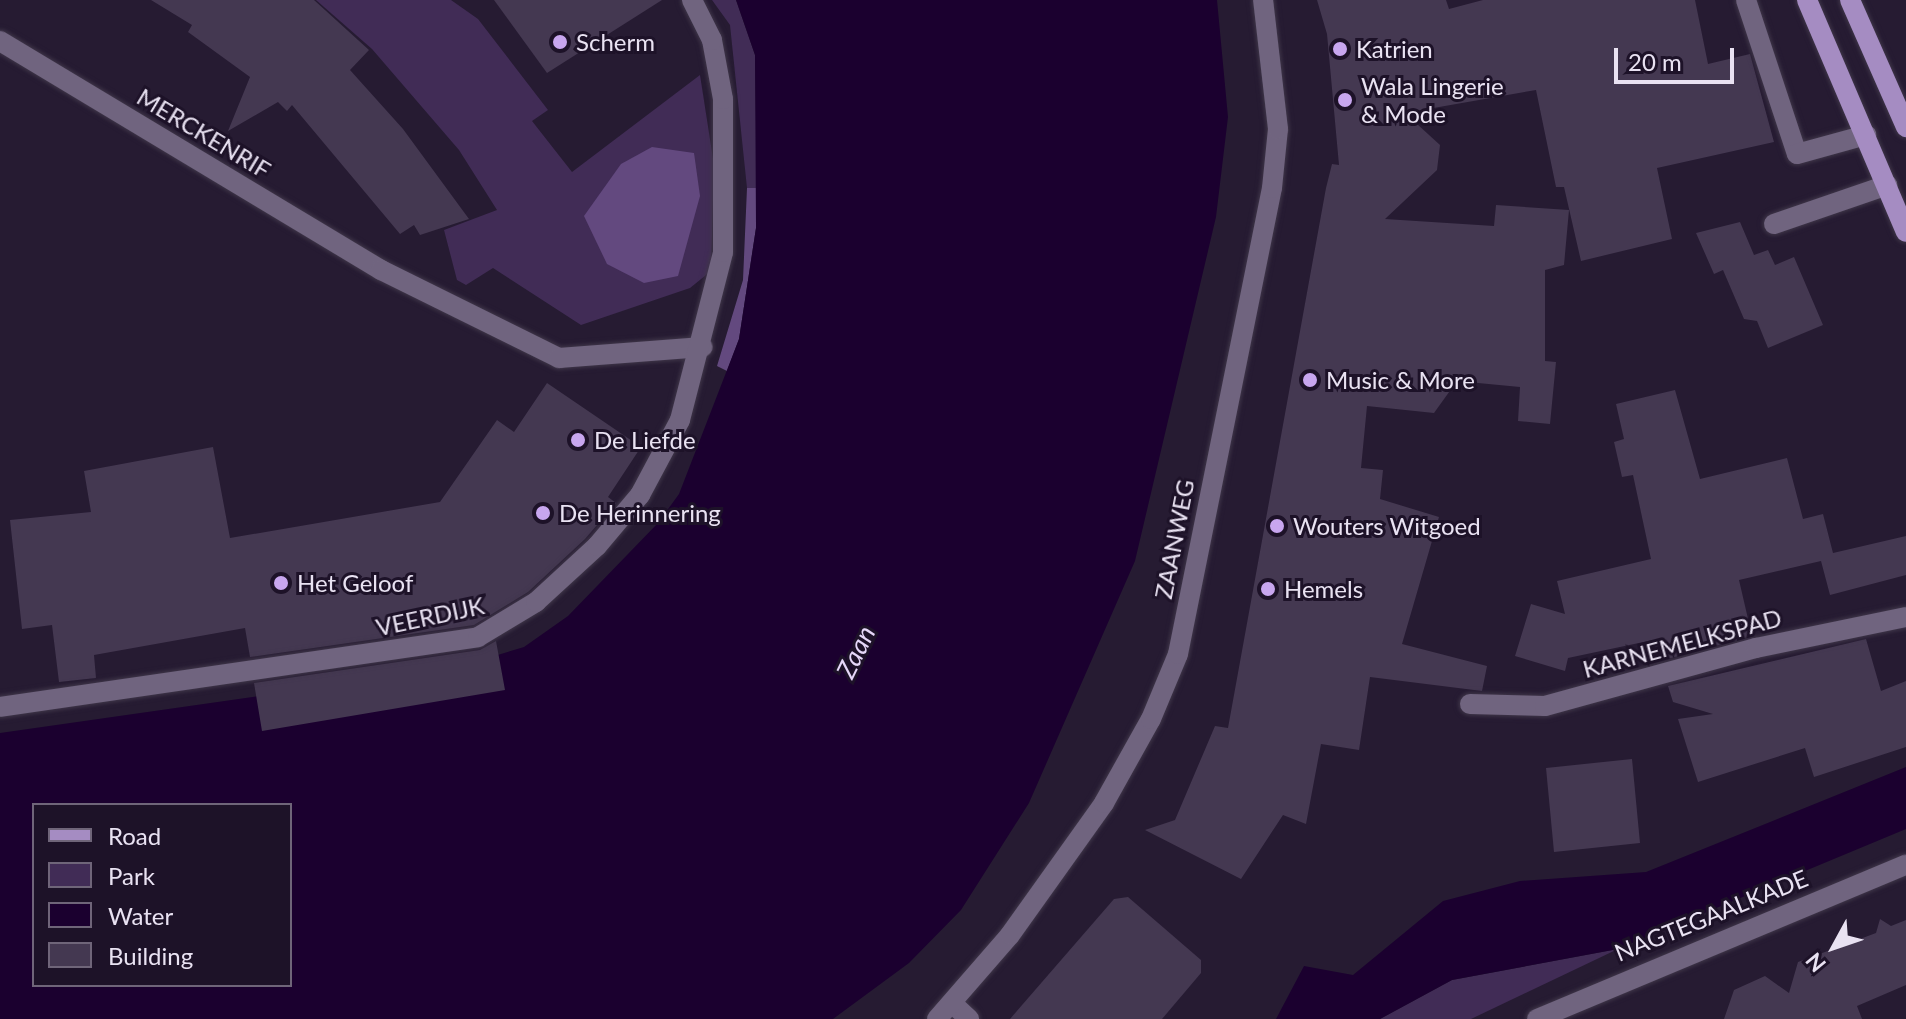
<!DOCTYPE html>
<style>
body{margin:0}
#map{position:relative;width:1906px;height:1019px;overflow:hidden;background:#261b32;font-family:Lato,sans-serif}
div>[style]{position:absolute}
.green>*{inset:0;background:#412c56}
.forest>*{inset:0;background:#63497f}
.water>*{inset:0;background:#1b002f}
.building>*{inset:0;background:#443851}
.roads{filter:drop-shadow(0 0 2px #3f3649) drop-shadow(0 0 2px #3f3649)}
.minor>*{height:20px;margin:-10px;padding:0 10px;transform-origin:10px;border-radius:10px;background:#70647f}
.major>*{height:20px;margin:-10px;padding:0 10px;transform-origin:10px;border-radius:10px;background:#a58cc2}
.dots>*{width:22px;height:22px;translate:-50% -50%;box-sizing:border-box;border:4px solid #1d1228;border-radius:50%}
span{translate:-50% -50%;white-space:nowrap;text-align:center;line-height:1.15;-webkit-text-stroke:6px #1d1228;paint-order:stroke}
.poi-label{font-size:24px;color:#e9e2f2}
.left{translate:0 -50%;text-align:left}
.street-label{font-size:24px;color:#e9e2f2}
.water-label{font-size:26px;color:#e6d7f9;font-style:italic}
.legend{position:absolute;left:32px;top:803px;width:260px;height:184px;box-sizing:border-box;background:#1d1228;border:2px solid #6f6579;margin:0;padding:10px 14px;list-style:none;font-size:24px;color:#e9e2f2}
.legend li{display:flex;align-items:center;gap:16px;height:40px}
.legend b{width:40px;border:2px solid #6f6579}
.north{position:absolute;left:1794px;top:907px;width:80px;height:80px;-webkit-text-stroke:6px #1d1228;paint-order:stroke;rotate:230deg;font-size:22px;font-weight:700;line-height:32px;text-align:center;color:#e9e2f2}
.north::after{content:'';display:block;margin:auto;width:28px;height:36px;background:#e9e2f2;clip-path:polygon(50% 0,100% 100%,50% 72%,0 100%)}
.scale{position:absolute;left:1614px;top:48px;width:120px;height:36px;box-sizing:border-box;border:4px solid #e9e2f2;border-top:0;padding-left:10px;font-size:24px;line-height:28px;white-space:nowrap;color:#e9e2f2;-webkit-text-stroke:6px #1d1228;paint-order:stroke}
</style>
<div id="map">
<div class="green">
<div style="clip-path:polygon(316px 0,451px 0,478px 19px,548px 110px,532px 121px,572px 172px,700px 75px,714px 165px,711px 271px,690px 288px,581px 325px,493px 268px,466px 285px,457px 280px,444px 230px,497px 210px,459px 150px,372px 49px)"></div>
<div style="clip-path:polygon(712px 0,736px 0,755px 55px,757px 188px,747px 188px,730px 25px)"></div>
<div style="clip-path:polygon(1618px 949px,1471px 1019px,1380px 1019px,1452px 980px)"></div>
</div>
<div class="forest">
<div style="clip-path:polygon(652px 147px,694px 153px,700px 196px,678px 276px,644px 283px,607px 264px,584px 216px,621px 164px)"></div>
<div style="clip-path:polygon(747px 188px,757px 188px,756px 228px,739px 339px,727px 371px,717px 366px,743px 280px)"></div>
</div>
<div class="water">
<div style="clip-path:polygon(evenodd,736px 0,1217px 0,1228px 117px,1216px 217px,1135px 561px,1029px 803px,961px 910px,909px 963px,833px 1019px,0 1019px,0 733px,455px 668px,524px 647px,568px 616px,658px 523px,679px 494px,739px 339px,756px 228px,755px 55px,736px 0,34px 805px,290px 805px,290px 985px,34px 985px,34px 805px)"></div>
<div style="clip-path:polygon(1906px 767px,1906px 829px,1618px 949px,1452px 980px,1380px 1019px,1276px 1019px,1304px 966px,1353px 975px,1443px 901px,1520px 881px,1646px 872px)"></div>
</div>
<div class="building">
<div style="clip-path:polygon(151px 0,314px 0,369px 50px,350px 70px,403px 129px,469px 219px,420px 235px,414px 225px,400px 234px,292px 105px,287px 111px,278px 102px,228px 131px,250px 77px,188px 32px,192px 25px)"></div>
<div style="clip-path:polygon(494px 0,662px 0,547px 73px)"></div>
<div style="clip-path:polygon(1317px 0,1446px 0,1449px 9px,1483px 0,1695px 0,1708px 64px,1750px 54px,1774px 142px,1657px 168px,1672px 239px,1581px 261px,1564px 187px,1556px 187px,1536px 90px,1405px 113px,1440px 145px,1437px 170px,1385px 219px,1494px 226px,1496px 205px,1569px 210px,1564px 265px,1545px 270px,1545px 361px,1556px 362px,1550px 424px,1518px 421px,1520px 387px,1457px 381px,1434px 413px,1367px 406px,1361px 468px,1383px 470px,1380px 499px,1439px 517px,1402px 644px,1487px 666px,1482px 691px,1370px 677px,1359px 750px,1321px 744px,1306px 824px,1283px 815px,1241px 879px,1145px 830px,1175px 820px,1215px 726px,1228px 728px,1326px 188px,1332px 164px,1339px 165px,1327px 34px)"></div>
<div style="clip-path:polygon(1740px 222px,1754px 255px,1768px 250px,1775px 265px,1794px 257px,1823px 325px,1768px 348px,1757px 321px,1744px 319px,1723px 270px,1714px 274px,1696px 233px)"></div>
<div style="clip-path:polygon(547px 383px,641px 447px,608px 497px,616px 503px,585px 539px,528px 592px,474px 625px,250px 657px,245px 628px,94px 655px,96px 678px,59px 682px,52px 625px,22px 629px,10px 520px,91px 512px,84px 471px,213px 447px,230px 538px,440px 502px,497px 420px,514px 432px)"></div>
<div style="clip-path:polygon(1675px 390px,1700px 479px,1787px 458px,1803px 519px,1823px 514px,1833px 553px,1906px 536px,1906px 575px,1830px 595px,1821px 561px,1739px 580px,1752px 636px,1660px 661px,1653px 640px,1568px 658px,1565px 671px,1515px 656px,1531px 604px,1565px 614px,1557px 581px,1651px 559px,1633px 475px,1622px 477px,1614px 442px,1624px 439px,1616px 404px)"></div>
<div style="clip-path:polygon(1866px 639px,1881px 691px,1906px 681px,1906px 747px,1814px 777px,1805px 748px,1698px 782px,1678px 719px,1713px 714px,1673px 702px,1668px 686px)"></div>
<div style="clip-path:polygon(496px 641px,505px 690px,262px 731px,254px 683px,480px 650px)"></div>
<div style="clip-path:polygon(1632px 759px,1640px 843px,1554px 852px,1546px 768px)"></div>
<div style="clip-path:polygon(1128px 897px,1201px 960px,1201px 973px,1162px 1019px,1010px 1019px,1114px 899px)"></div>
<div style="clip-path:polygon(1880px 919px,1891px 926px,1906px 920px,1906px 985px,1857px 1006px,1862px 1019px,1724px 1019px,1734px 990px,1765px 976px,1789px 993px,1798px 962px,1876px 933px)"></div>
</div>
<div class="roads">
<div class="minor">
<div style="left:1746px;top:0;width:162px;rotate:71.7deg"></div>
<div style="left:1797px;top:154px;width:72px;rotate:-15.4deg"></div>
<div style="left:0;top:41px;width:445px;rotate:31deg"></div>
<div style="left:381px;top:270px;width:199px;rotate:26.3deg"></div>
<div style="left:559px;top:358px;width:144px;rotate:-4.4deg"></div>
<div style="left:1774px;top:224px;width:120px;rotate:-19deg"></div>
<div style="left:1470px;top:704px;width:75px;rotate:1.5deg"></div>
<div style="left:1545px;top:706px;width:219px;rotate:-15.4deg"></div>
<div style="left:1756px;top:648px;width:153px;rotate:-11.7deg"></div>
<div style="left:0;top:707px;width:483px;rotate:-8.3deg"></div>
<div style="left:478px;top:637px;width:68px;rotate:-31.1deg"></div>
<div style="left:536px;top:602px;width:83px;rotate:-42.6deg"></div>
<div style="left:597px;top:546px;width:67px;rotate:-49.9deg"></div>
<div style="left:640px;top:495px;width:85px;rotate:-61.9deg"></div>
<div style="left:680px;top:420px;width:173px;rotate:-75.6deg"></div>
<div style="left:723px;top:252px;width:153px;rotate:-90deg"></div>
<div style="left:723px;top:99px;width:60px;rotate:-100.6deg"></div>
<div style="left:712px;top:40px;width:45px;rotate:-116.6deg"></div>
<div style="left:953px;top:1004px;width:22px;rotate:43deg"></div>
<div style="left:937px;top:1019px;width:111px;rotate:-49deg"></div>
<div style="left:1010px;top:935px;width:162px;rotate:-54.5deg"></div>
<div style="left:1104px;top:803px;width:96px;rotate:-60.8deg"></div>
<div style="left:1151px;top:719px;width:70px;rotate:-67.4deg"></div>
<div style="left:1178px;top:654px;width:475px;rotate:-78.6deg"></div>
<div style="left:1272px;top:188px;width:59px;rotate:-84.2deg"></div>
<div style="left:1278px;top:129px;width:130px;rotate:-96.6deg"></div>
<div style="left:1537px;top:1019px;width:400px;rotate:-22.7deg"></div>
</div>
<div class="major">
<div style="left:1807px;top:0;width:252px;rotate:66.9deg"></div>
<div style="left:1850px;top:0;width:139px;rotate:66.2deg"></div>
</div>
</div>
<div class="dots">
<div style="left:560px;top:42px;background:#c8a6ef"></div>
<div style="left:1340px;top:49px;background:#c8a6ef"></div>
<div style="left:1345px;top:100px;background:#c8a6ef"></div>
<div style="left:1310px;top:380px;background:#c8a6ef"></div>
<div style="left:578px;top:440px;background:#c8a6ef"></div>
<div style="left:543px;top:513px;background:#c8a6ef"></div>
<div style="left:1277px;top:526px;background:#c8a6ef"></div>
<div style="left:281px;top:583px;background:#c8a6ef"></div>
<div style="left:1268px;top:589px;background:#c8a6ef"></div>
</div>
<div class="poi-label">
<span class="left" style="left:576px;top:42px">Scherm</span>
<span class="left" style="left:1356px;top:49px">Katrien</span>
<span class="left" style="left:1361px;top:100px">Wala Lingerie<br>&amp; Mode</span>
<span class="left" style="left:1326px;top:380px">Music &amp; More</span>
<span class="left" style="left:594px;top:440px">De Liefde</span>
<span class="left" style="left:559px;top:513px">De Herinnering</span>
<span class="left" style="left:1293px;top:526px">Wouters Witgoed</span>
<span class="left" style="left:297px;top:583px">Het Geloof</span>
<span class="left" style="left:1284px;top:589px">Hemels</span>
</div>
<div class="street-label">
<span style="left:204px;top:133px;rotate:31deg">MERCKENRIF</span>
<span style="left:1174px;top:539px;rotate:-79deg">ZAANWEG</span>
<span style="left:430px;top:616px;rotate:-12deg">VEERDIJK</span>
<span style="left:1682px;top:643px;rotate:-15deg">KARNEMELKSPAD</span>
<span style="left:1711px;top:915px;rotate:-22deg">NAGTEGAALKADE</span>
</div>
<div class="water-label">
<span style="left:856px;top:652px;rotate:-64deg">Zaan</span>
</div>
<ul class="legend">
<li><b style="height:10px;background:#a58cc2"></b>Road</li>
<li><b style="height:22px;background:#412c56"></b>Park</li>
<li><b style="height:22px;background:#1b002f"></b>Water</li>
<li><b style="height:22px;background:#443851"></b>Building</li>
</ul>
<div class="north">N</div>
<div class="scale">20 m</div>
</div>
